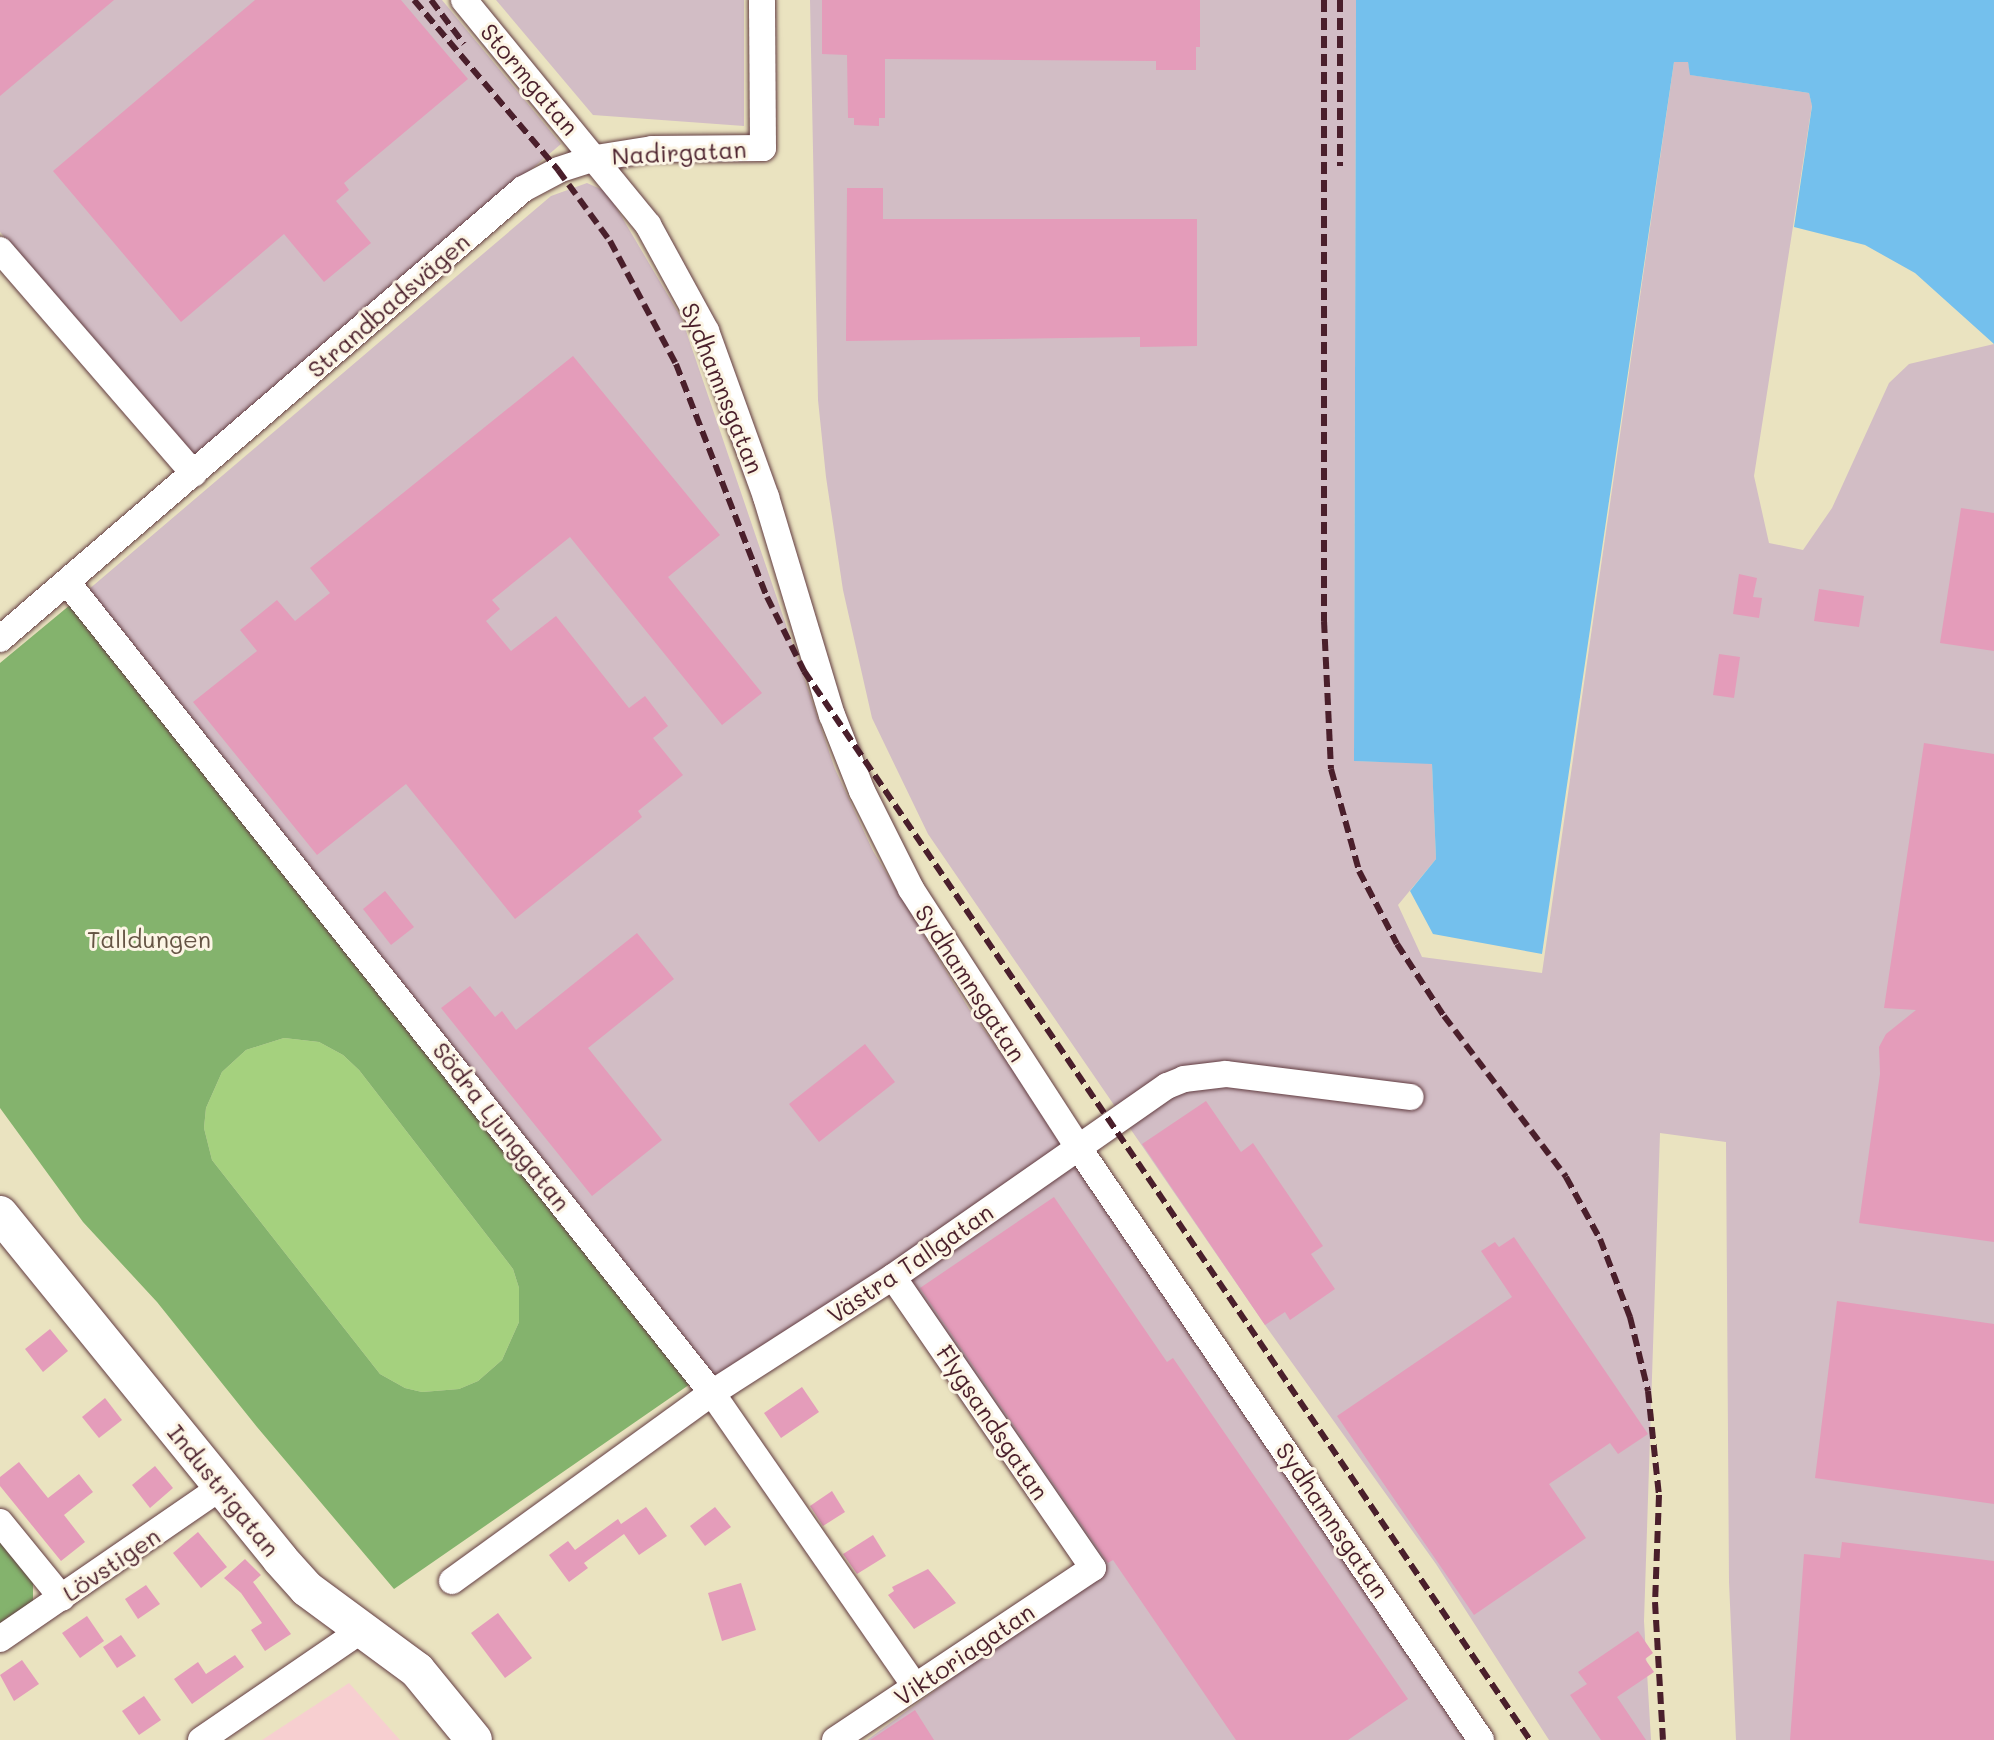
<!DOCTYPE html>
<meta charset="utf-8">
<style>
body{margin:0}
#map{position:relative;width:1994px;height:1740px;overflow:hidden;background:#eae3c0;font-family:Mali,sans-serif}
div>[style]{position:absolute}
.built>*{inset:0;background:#f7cfd0}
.industrial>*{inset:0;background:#d2bdc5}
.green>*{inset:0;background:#a5d17e}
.forest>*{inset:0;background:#84b36d}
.water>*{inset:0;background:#74c0ed}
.building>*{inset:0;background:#e49cba}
.roads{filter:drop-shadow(0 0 2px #623c41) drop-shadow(0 0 2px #623c41)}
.street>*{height:26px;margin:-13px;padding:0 13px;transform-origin:13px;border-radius:13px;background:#fff}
.secondary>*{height:36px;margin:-18px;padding:0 18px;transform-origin:18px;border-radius:18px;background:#fff}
.rail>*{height:6px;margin-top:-3px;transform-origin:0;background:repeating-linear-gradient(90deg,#4a1f2b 0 12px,transparent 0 18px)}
span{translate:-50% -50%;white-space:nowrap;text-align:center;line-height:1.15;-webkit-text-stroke:6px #fcf5e5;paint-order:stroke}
.street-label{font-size:24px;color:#4a1f2b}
.park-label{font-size:24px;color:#655444}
</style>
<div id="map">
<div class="built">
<div style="clip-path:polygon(349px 1683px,400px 1740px,262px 1740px)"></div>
</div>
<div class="industrial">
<div style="clip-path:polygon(0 0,442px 0,561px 144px,194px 456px,0 232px)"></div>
<div style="clip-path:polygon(496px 0,744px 0,744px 126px,593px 115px)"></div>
<div style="clip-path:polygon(810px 0,1356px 0,1354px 761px,1432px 763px,1436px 859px,1398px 905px,1422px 957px,1542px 973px,1674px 62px,1688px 62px,1691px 75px,1809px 93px,1812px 105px,1754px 476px,1769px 543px,1803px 550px,1832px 508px,1889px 383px,1909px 364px,1994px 344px,1994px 1740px,1736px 1740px,1729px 1582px,1726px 1142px,1660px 1133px,1644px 1621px,1651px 1740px,1549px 1740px,1436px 1564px,1265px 1325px,928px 834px,872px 718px,843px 590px,826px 477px,818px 400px)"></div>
<div style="clip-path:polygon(587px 183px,607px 192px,682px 319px,835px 769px,873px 851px,969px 1009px,1066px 1144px,720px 1386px,88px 590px,551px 196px)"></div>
<div style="clip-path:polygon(1079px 1158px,1473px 1740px,867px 1740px,1099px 1571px,902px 1281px)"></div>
</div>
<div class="green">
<div style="clip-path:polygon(284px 1038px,319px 1042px,343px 1055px,359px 1070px,513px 1269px,519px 1288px,519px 1322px,502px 1360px,478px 1381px,459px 1389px,422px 1392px,405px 1388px,380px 1374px,212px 1160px,204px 1128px,206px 1108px,222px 1072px,246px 1050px)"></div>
</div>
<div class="forest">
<div style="clip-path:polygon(evenodd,70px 605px,696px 1380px,394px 1589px,257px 1427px,157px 1302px,83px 1222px,0 1108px,0 663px,70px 605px,284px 1038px,319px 1042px,343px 1055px,359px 1070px,513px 1269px,519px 1288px,519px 1322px,502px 1360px,478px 1381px,459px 1389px,422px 1392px,405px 1388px,380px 1374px,212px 1160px,204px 1128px,206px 1108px,222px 1072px,246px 1050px,284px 1038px)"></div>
<div style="clip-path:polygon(0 1540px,33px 1581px,33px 1601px,0 1623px)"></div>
</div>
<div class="water">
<div style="clip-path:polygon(1356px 0,1994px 0,1994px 344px,1915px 273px,1865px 245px,1794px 227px,1812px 106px,1809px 93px,1690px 75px,1688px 62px,1674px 62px,1542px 954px,1433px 934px,1410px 891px,1436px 859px,1432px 764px,1354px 761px)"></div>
</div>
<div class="building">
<div style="clip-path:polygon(0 0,114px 0,0 96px)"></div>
<div style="clip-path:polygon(255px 0,401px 0,468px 79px,344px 183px,349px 190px,336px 201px,371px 243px,324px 282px,284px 234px,181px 322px,53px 171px)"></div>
<div style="clip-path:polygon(822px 0,1200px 0,1200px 47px,1196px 47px,1196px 70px,1156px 70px,1156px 61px,885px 59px,885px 118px,879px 118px,879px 126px,854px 125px,854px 118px,848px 118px,847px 55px,822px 54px)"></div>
<div style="clip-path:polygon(847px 188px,883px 188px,883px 219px,1197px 219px,1197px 346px,1140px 347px,1140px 337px,846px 341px)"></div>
<div style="clip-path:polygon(573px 356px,720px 535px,668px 577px,762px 693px,722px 725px,570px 537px,492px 600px,500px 609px,486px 621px,511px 651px,556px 616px,629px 708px,645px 696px,668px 726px,653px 738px,683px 775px,638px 811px,642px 817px,515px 919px,406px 784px,317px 855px,193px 702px,257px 651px,240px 630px,277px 600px,295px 621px,330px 593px,310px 568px)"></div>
<div style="clip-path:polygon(1961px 508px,1994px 513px,1994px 651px,1940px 643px)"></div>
<div style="clip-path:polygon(1739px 574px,1757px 578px,1753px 597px,1762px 598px,1759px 618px,1733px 614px)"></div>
<div style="clip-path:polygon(1819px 589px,1864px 596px,1859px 627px,1814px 621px)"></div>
<div style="clip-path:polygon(1719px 654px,1740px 657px,1734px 698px,1713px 695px)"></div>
<div style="clip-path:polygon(1924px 743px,1994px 754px,1994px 1242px,1859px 1223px,1880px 1074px,1879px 1047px,1886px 1034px,1916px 1010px,1884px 1008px)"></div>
<div style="clip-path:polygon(385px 891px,414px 927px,391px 945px,363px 909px)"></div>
<div style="clip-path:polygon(637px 933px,674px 979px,588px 1048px,662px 1140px,592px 1196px,441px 1008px,470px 986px,495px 1017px,502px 1011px,516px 1030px)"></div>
<div style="clip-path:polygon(865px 1044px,895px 1082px,819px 1142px,789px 1104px)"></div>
<div style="clip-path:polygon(1206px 1101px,1241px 1152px,1253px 1143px,1323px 1246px,1311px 1254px,1335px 1289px,1290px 1320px,1285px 1312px,1265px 1325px,1142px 1144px)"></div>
<div style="clip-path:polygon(1054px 1197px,1167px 1362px,1173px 1358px,1408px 1699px,1348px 1740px,1236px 1740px,1113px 1560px,1108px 1563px,920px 1288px)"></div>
<div style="clip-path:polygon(1514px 1237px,1648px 1434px,1618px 1454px,1610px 1443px,1549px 1484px,1586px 1538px,1474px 1615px,1337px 1416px,1512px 1297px,1481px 1251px,1495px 1242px,1499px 1247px)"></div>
<div style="clip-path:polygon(1837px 1301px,1994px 1324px,1994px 1504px,1815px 1478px)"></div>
<div style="clip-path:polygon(50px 1329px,68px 1351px,43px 1372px,25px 1349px)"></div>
<div style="clip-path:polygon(802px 1387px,819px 1412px,781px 1438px,764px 1413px)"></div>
<div style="clip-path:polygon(105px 1398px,122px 1420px,99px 1438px,82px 1417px)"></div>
<div style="clip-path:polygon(19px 1462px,48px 1498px,79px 1474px,93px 1492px,64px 1515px,85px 1542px,61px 1561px,0 1486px,0 1477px)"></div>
<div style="clip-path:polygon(155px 1466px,173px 1488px,150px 1508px,132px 1485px)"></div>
<div style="clip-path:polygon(832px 1491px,845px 1512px,823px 1526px,810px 1506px)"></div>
<div style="clip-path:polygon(646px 1507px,667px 1536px,639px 1555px,624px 1534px,584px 1563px,588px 1568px,569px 1582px,549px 1555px,568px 1541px,575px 1550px,618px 1519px,621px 1524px)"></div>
<div style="clip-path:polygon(715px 1507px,731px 1527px,705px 1546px,690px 1526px)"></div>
<div style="clip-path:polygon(198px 1532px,227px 1567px,201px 1588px,173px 1553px)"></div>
<div style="clip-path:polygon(873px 1535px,886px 1556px,857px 1574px,843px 1554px)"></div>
<div style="clip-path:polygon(1842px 1542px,1994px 1561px,1994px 1740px,1790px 1740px,1804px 1554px,1840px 1558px)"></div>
<div style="clip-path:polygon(245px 1559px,261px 1575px,253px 1582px,291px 1634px,265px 1651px,251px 1630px,262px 1623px,241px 1593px,224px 1578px)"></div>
<div style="clip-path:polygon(928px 1569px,956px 1603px,914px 1629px,888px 1595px,894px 1591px,892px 1587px)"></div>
<div style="clip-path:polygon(741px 1583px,756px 1630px,722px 1641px,708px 1593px)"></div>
<div style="clip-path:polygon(146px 1585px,160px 1604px,138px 1619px,125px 1599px)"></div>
<div style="clip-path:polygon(498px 1613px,532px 1658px,505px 1678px,471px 1633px)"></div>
<div style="clip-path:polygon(87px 1616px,104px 1641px,80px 1658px,62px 1633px)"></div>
<div style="clip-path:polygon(1638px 1631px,1653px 1653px,1645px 1659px,1654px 1672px,1617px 1697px,1646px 1740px,1601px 1740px,1570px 1695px,1587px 1684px,1578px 1672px)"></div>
<div style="clip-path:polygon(121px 1635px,136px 1656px,117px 1668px,103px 1647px)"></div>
<div style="clip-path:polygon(235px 1655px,244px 1667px,192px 1704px,174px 1679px,198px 1662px,206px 1674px)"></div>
<div style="clip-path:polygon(22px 1660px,39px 1684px,14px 1701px,0 1675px)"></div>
<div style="clip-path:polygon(144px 1696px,161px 1720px,139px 1735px,122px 1711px)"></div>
<div style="clip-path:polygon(915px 1710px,934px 1740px,870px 1740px)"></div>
</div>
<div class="roads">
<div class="street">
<div style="left:464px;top:0;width:291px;rotate:50.7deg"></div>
<div style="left:648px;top:225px;width:121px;rotate:61.3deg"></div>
<div style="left:706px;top:331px;width:177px;rotate:70.1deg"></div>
<div style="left:766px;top:497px;width:228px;rotate:73.2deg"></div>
<div style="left:832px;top:715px;width:82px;rotate:68.5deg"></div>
<div style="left:862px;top:791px;width:110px;rotate:63.4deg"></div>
<div style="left:911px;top:889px;width:307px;rotate:57.1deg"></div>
<div style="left:1078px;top:1147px;width:717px;rotate:55.8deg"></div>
<div style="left:0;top:250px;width:296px;rotate:49.1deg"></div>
<div style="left:67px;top:582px;width:1036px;rotate:51.5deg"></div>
<div style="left:712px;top:1393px;width:356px;rotate:55.3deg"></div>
<div style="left:0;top:639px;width:690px;rotate:-40.71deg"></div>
<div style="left:523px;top:189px;width:40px;rotate:-28deg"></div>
<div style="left:558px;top:170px;width:40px;rotate:-18deg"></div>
<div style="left:596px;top:158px;width:57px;rotate:-9.1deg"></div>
<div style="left:652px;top:149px;width:111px;rotate:-0.5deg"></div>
<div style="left:763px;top:148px;width:148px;rotate:-90.4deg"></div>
<div style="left:0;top:1522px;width:98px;rotate:50.8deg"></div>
<div style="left:452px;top:1581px;width:321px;rotate:-35.9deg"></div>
<div style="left:712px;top:1393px;width:215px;rotate:-32.7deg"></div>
<div style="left:893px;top:1277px;width:334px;rotate:-34.9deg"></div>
<div style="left:1167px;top:1086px;width:18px;rotate:-22deg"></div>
<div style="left:1184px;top:1079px;width:42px;rotate:-6.8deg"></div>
<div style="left:1226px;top:1074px;width:186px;rotate:7.1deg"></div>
<div style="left:0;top:1639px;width:268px;rotate:-34.5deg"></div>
<div style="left:201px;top:1740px;width:193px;rotate:-34.4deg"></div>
<div style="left:835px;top:1740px;width:310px;rotate:-33.7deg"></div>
<div style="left:1093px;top:1568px;width:353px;rotate:-124.5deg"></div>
</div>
<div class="secondary">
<div style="left:0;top:1214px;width:444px;rotate:50.9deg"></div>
<div style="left:280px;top:1559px;width:40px;rotate:48deg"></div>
<div style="left:307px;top:1589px;width:137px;rotate:36.4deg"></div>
<div style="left:417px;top:1670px;width:90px;rotate:50.8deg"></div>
</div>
</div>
<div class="rail">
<div style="left:414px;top:0;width:223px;rotate:49.7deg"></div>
<div style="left:558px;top:170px;width:88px;rotate:53.8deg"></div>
<div style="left:610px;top:241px;width:140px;rotate:61.8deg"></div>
<div style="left:676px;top:364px;width:250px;rotate:68.7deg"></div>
<div style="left:767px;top:597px;width:83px;rotate:63.4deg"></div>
<div style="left:804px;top:671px;width:1292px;rotate:55.82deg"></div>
<div style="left:431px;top:0;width:55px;rotate:53.1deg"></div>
<div style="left:1324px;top:0;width:621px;rotate:90deg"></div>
<div style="left:1324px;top:621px;width:148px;rotate:87.3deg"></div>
<div style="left:1331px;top:769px;width:106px;rotate:74.6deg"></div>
<div style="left:1359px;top:871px;width:82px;rotate:62.5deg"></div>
<div style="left:1397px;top:944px;width:86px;rotate:56.9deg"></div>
<div style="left:1444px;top:1016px;width:202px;rotate:52.8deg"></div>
<div style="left:1566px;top:1177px;width:71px;rotate:61.3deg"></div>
<div style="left:1600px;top:1239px;width:84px;rotate:69deg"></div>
<div style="left:1630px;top:1317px;width:76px;rotate:76.3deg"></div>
<div style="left:1648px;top:1391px;width:105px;rotate:84deg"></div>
<div style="left:1659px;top:1495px;width:107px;rotate:92.1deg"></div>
<div style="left:1655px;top:1602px;width:138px;rotate:86.7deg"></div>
<div style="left:1340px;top:0;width:166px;rotate:90deg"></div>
</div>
<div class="street-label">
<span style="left:530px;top:79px;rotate:50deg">Stormgatan</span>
<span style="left:679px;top:152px;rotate:-3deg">Nadirgatan</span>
<span style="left:388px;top:305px;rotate:-41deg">Strandbadsvägen</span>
<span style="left:723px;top:388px;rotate:68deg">Sydhamnsgatan</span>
<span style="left:971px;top:983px;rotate:57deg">Sydhamnsgatan</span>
<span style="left:502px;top:1126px;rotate:52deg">Södra Ljunggatan</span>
<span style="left:910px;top:1263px;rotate:-34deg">Västra Tallgatan</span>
<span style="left:993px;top:1422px;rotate:56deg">Flygsandsgatan</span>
<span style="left:224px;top:1490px;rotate:51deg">Industrigatan</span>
<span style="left:1333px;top:1520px;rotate:56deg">Sydhamnsgatan</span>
<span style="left:111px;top:1564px;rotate:-34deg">Lövstigen</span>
<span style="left:964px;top:1654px;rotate:-34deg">Viktoriagatan</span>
</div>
<div class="park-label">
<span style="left:149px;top:939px">Talldungen</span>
</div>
</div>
